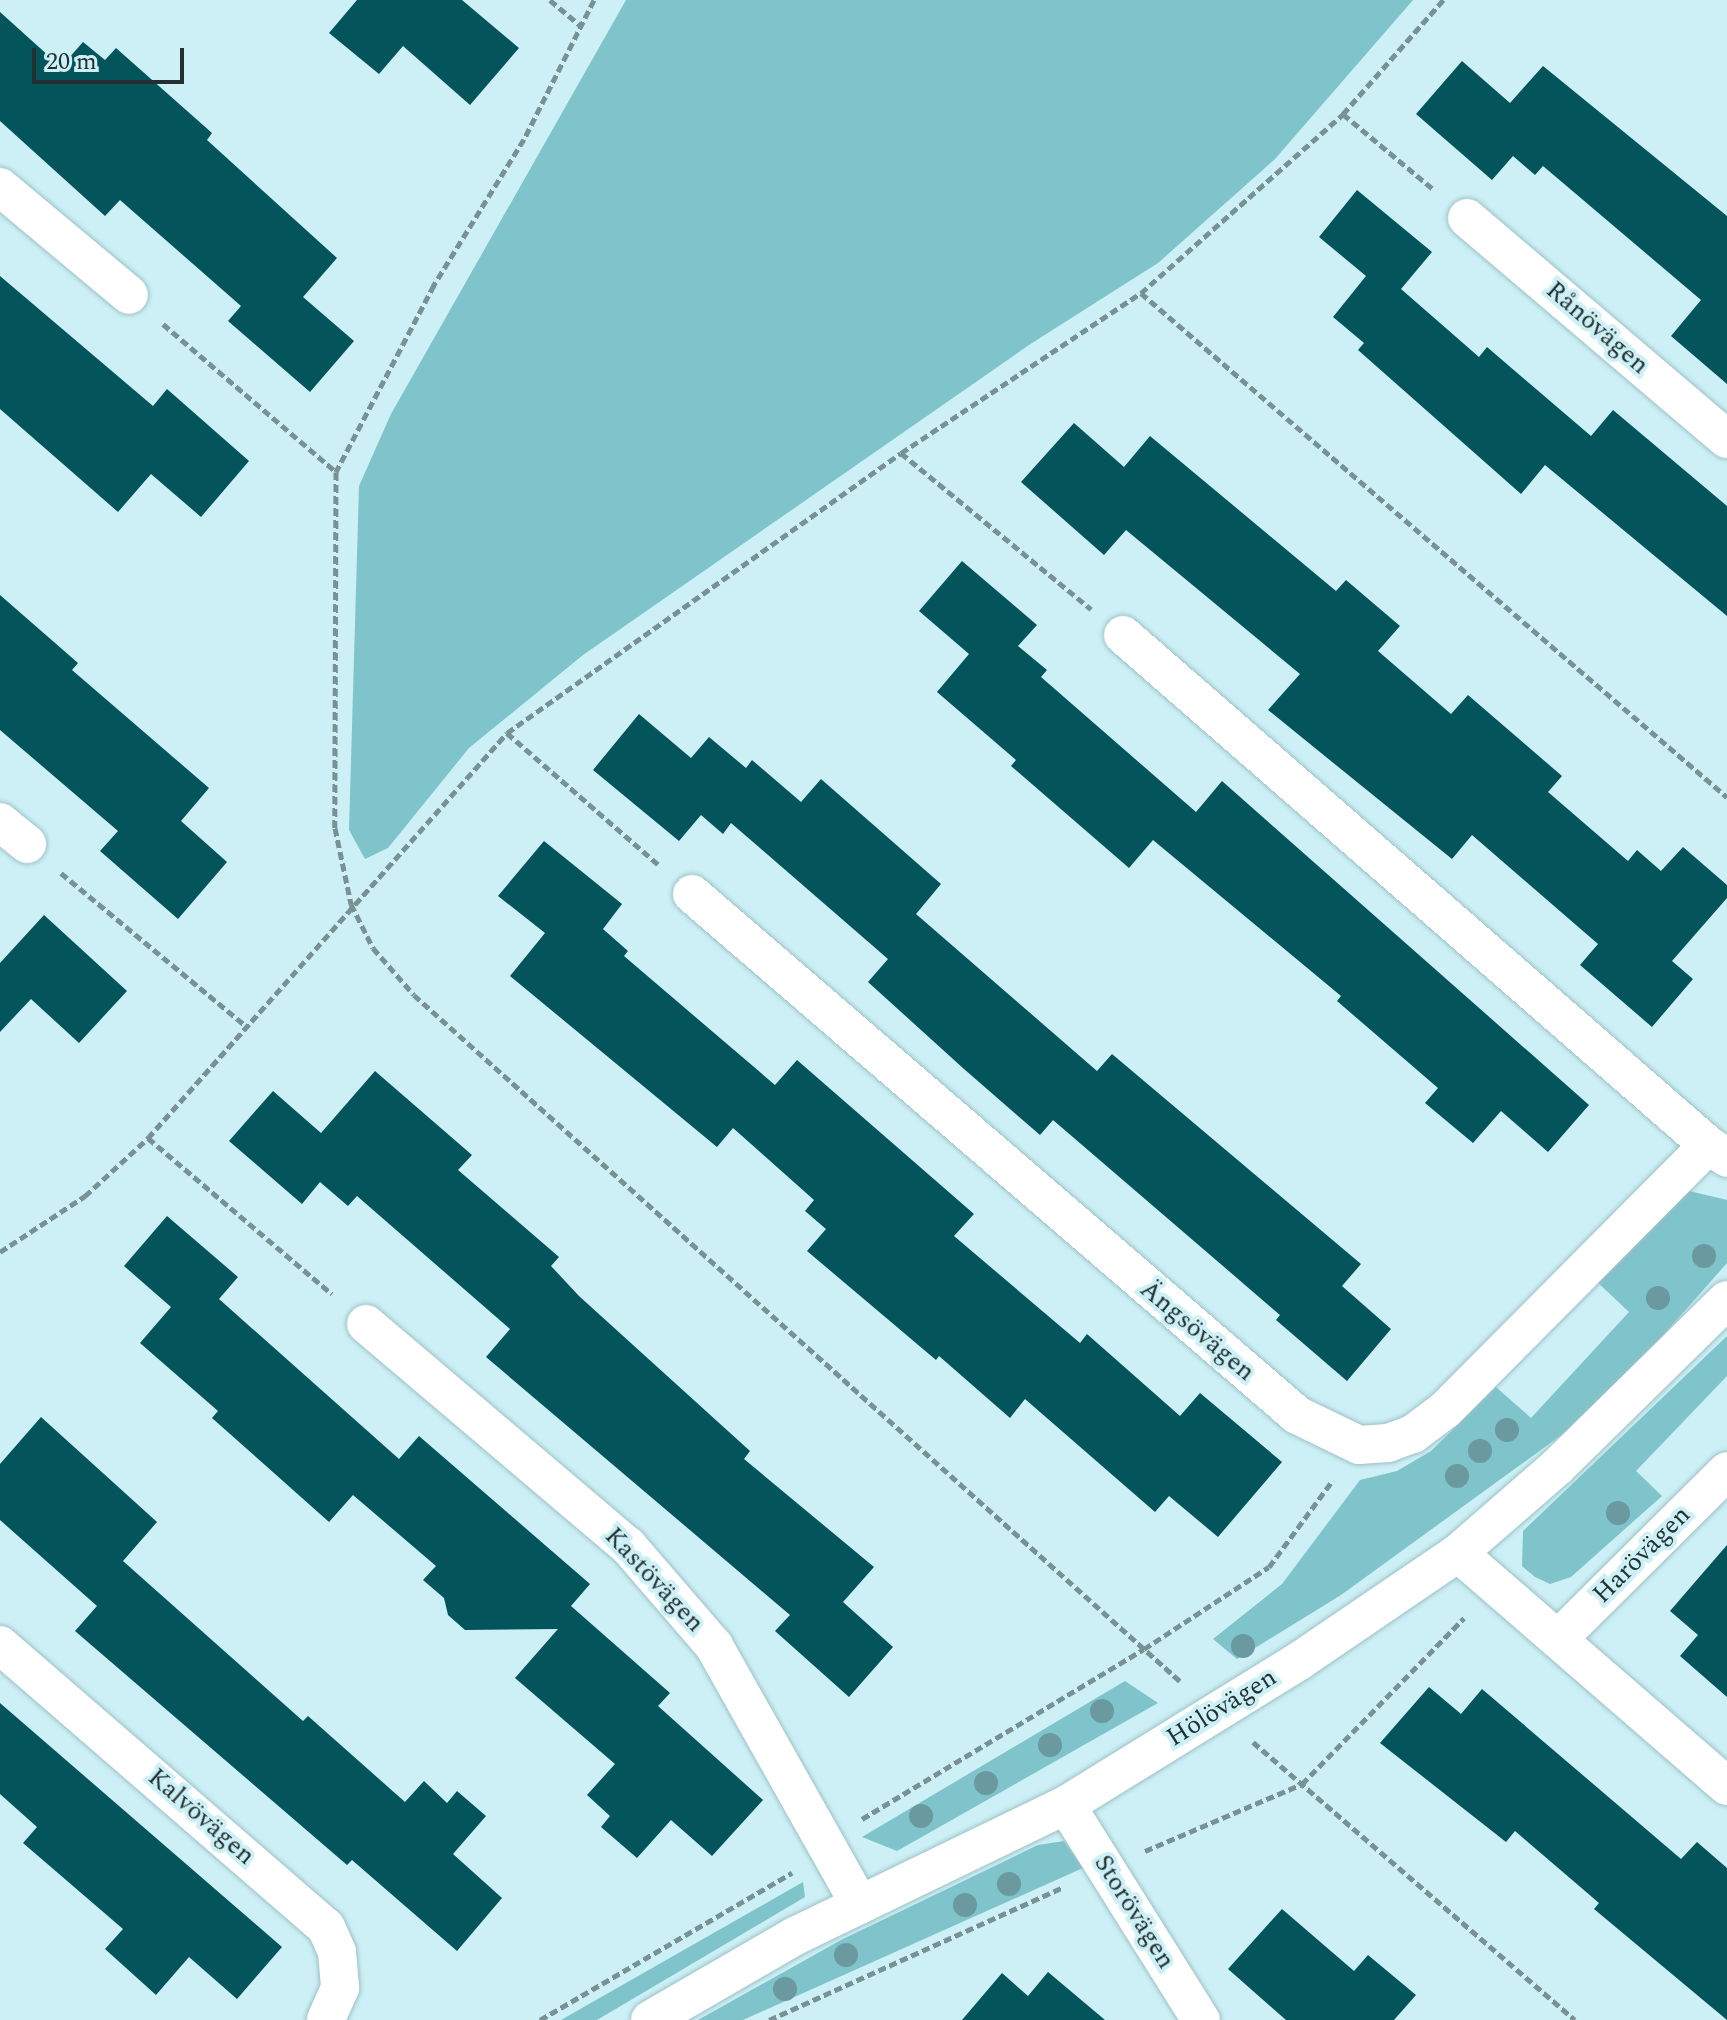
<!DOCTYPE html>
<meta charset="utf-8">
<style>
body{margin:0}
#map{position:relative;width:1727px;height:2020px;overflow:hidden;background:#ccf0f5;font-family:Spectral,serif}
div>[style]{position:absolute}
.green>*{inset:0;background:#7fc3cb}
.building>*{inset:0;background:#04545c}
.path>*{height:5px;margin-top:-2.5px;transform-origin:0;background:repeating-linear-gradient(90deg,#789194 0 8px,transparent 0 12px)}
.roads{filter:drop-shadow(0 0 2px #9dc1c6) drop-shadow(0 0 2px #9dc1c6)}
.street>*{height:38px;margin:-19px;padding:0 19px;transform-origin:19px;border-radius:19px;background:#fff}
.trees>*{width:24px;height:24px;margin:-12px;border-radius:50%;background:#6a999f}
span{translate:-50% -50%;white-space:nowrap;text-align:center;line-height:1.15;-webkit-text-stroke:8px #ccf0f5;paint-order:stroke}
.street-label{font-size:26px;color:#223032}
.scale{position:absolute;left:32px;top:48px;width:152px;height:36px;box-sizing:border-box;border:4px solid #223032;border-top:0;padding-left:10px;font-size:24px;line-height:28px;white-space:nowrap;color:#223032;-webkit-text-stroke:6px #ccf0f5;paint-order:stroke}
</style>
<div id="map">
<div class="green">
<div style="clip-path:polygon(626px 0,1413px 0,1275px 159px,1158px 263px,1032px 343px,583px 655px,469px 748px,388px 848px,365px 859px,349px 830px,359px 486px,391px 414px)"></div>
<div style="clip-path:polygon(1685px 1190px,1727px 1200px,1727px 1263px,1600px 1407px,1341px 1595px,1237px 1659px,1213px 1639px,1282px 1584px,1360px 1480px,1397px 1471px,1431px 1451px,1496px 1387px,1531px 1418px,1629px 1312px,1594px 1279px)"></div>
<div style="clip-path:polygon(1727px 1336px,1727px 1376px,1636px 1471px,1662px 1496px,1571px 1577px,1550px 1584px,1535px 1577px,1522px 1566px,1523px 1531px)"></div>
<div style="clip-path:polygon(1125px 1681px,1158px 1703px,897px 1851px,862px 1837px)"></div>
<div style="clip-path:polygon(1064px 1841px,1083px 1868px,743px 2020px,698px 2020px,841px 1940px,1038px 1845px)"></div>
<div style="clip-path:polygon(803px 1882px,805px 1897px,597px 2020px,561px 2020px)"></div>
</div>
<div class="building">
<div style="clip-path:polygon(357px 0,462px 0,519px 48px,470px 105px,403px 46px,379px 74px,329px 33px)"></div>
<div style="clip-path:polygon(0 12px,61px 67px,83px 42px,105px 60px,116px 48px,212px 133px,207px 140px,337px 258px,303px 297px,354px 341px,310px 392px,228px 321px,241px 306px,120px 200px,105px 216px,0 121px)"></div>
<div style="clip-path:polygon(1462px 61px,1510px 103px,1543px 66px,1727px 216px,1727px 384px,1671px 336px,1701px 300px,1543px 166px,1535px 175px,1513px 156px,1492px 180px,1416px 114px)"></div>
<div style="clip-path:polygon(1357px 190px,1432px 252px,1401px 289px,1479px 357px,1487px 347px,1591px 436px,1613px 410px,1727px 506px,1727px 616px,1545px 465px,1521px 494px,1358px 350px,1364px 343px,1333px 317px,1366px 276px,1319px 237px)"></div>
<div style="clip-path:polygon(0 276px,153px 406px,167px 389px,249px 461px,201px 517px,151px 474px,118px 512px,0 409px)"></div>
<div style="clip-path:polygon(1074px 423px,1124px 467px,1150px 436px,1336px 591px,1346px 580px,1400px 626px,1378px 651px,1451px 714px,1468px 695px,1562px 776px,1548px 792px,1628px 861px,1637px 850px,1661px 871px,1683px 847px,1727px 885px,1727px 898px,1672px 961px,1693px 979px,1652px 1027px,1580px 965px,1598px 944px,1472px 835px,1452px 859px,1268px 710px,1300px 674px,1126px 530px,1104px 555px,1021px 482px)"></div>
<div style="clip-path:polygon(962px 561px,1037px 625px,1018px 646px,1047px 670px,1041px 677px,1196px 812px,1222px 781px,1589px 1105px,1548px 1152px,1501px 1111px,1473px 1143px,1425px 1103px,1438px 1088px,1337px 1001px,1341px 996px,1153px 840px,1129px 868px,1011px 766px,1016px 760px,937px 692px,969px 654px,919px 611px)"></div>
<div style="clip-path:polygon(0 595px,78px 663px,72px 670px,209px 788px,181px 821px,227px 862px,178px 919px,100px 851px,118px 831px,0 730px)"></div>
<div style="clip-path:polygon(639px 714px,691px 758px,709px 737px,746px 768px,752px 760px,801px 802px,821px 779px,941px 884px,916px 914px,1097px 1071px,1112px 1054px,1361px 1264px,1342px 1286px,1391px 1329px,1347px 1381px,1276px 1320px,1280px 1315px,1053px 1120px,1040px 1135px,964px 1069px,868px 982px,888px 959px,731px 823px,723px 834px,701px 815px,679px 841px,593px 770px)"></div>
<div style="clip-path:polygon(544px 841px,622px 904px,603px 929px,628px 951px,624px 956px,775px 1085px,797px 1060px,974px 1214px,954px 1236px,1080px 1343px,1087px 1334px,1180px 1416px,1200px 1393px,1282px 1462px,1218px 1537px,1169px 1496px,1155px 1512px,1025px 1399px,1010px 1418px,939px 1356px,936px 1360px,807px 1251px,826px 1229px,805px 1211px,814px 1200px,733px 1128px,717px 1147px,510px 976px,545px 933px,498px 896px)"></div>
<div style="clip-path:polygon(44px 915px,127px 991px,79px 1043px,31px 999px,0 1032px,0 963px)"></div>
<div style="clip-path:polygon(375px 1071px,472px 1155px,458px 1170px,559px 1257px,551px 1266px,579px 1296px,750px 1451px,744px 1459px,874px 1567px,843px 1602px,893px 1647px,849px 1697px,775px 1631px,790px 1615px,486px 1357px,510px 1329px,357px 1196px,348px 1206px,320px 1182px,302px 1204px,229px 1141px,273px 1091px,321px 1133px)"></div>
<div style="clip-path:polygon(167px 1216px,238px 1277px,219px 1299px,399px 1459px,419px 1436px,590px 1584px,571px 1606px,670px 1693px,658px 1706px,763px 1800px,712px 1856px,671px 1820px,637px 1858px,601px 1827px,610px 1816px,587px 1795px,615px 1764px,515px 1678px,558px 1629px,465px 1630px,448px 1615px,444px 1598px,423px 1580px,436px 1566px,353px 1495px,329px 1522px,212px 1418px,218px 1411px,140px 1343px,171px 1307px,124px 1266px)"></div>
<div style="clip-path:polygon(41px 1417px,157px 1522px,123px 1561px,303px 1721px,308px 1716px,405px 1802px,424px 1781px,447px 1803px,457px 1791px,486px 1816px,453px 1854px,502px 1898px,457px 1951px,352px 1860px,347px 1865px,75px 1631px,97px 1606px,0 1520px,0 1464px)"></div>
<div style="clip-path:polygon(1727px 1545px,1727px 1697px,1680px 1656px,1698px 1635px,1670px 1611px)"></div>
<div style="clip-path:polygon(1429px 1687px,1461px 1714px,1482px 1689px,1681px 1859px,1697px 1842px,1727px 1868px,1727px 2020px,1594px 1909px,1599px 1903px,1515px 1831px,1506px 1842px,1380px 1743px)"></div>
<div style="clip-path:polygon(0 1703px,282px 1947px,237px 1999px,189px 1957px,156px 1995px,105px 1949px,123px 1929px,23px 1843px,37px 1827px,0 1794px)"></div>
<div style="clip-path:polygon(1282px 1909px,1354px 1971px,1368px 1955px,1416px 1995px,1394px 2020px,1286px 2020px,1228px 1969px)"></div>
<div style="clip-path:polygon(1048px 1972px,1105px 2020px,962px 2020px,1002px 1973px,1028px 1996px)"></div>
</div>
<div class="path">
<div style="left:550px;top:0;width:40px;rotate:40deg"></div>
<div style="left:594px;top:0;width:156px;rotate:116.7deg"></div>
<div style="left:524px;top:139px;width:172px;rotate:121.7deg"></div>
<div style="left:434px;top:285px;width:211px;rotate:117.7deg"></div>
<div style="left:336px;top:472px;width:356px;rotate:90.2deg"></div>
<div style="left:335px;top:828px;width:78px;rotate:78.1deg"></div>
<div style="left:351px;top:904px;width:49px;rotate:63.4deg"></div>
<div style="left:373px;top:948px;width:62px;rotate:48.9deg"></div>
<div style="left:414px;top:995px;width:1028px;rotate:41.85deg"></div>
<div style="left:1343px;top:114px;width:117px;rotate:39.8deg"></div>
<div style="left:1141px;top:293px;width:773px;rotate:40.7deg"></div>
<div style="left:163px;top:324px;width:228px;rotate:40.5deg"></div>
<div style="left:901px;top:453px;width:246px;rotate:39.4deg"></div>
<div style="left:507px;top:733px;width:204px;rotate:41deg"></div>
<div style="left:61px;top:873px;width:240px;rotate:39.6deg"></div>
<div style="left:148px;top:1138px;width:241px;rotate:40.3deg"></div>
<div style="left:0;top:1252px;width:102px;rotate:-33.4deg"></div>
<div style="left:85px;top:1196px;width:86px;rotate:-42.6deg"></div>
<div style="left:148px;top:1138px;width:541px;rotate:-48.45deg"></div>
<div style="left:507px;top:733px;width:483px;rotate:-35.4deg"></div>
<div style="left:901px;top:453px;width:288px;rotate:-33.7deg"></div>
<div style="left:1141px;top:293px;width:270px;rotate:-41.5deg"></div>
<div style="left:1343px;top:114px;width:152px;rotate:-48.7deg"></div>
<div style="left:1253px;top:1742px;width:425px;rotate:40.8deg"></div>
<div style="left:862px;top:1819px;width:329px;rotate:-31.1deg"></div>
<div style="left:1144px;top:1649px;width:149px;rotate:-33.3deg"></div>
<div style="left:1269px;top:1567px;width:108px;rotate:-53.7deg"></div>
<div style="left:1145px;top:1851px;width:171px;rotate:-23.1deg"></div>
<div style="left:1302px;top:1784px;width:232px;rotate:-45.7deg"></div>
<div style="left:540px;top:2020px;width:292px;rotate:-30.3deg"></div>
<div style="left:769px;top:2020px;width:323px;rotate:-24.3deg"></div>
</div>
<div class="roads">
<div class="street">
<div style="left:0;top:187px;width:168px;rotate:39.9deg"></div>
<div style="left:1467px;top:218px;width:341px;rotate:40.4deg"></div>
<div style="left:1123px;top:635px;width:776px;rotate:41.08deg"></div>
<div style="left:0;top:822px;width:35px;rotate:39deg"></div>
<div style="left:692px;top:894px;width:798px;rotate:40.73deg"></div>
<div style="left:1297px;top:1415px;width:69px;rotate:25.8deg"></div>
<div style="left:1359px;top:1445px;width:29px;rotate:-4deg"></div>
<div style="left:1388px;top:1443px;width:27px;rotate:-20deg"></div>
<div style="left:1413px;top:1434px;width:40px;rotate:-37deg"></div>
<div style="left:1445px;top:1410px;width:373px;rotate:-45.2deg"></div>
<div style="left:1708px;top:1145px;width:23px;rotate:34deg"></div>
<div style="left:366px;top:1324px;width:343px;rotate:40.3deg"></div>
<div style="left:628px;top:1546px;width:132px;rotate:49.3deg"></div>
<div style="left:714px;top:1646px;width:297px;rotate:60.6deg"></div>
<div style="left:1458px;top:1553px;width:356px;rotate:40.9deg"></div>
<div style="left:1558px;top:1639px;width:238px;rotate:-44.8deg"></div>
<div style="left:0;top:1645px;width:431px;rotate:40.9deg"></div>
<div style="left:326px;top:1927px;width:27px;rotate:66deg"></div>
<div style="left:337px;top:1952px;width:36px;rotate:85deg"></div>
<div style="left:340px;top:1988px;width:35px;rotate:114deg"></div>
<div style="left:1066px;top:1805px;width:254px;rotate:57.9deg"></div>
<div style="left:650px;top:2020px;width:168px;rotate:-30.1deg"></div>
<div style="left:795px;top:1936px;width:301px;rotate:-25.8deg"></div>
<div style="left:1066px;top:1805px;width:274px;rotate:-31.7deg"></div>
<div style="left:1299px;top:1661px;width:192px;rotate:-34.2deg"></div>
<div style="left:1458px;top:1553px;width:131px;rotate:-41deg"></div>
<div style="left:1557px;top:1467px;width:238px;rotate:-44.5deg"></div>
</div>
</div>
<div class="trees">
<div style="left:1704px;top:1256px"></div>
<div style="left:1658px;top:1298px"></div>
<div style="left:1507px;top:1430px"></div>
<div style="left:1480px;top:1451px"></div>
<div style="left:1457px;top:1476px"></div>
<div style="left:1618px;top:1513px"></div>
<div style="left:1243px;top:1646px"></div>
<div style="left:1102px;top:1711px"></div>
<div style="left:1050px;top:1745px"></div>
<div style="left:986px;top:1783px"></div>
<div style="left:921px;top:1816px"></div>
<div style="left:1009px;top:1884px"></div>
<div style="left:965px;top:1905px"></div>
<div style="left:846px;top:1955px"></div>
<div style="left:785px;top:1989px"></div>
</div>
<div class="street-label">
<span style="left:1597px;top:328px;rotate:41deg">Rånövägen</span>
<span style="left:1197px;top:1331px;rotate:40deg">Ängsövägen</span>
<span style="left:1642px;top:1555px;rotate:-45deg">Harövägen</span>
<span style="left:654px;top:1580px;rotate:47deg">Kastövägen</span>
<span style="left:1222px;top:1708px;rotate:-32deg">Hölövägen</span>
<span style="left:201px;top:1817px;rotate:41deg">Kalvövägen</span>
<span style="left:1134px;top:1912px;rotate:58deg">Storövägen</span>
</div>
<div class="scale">20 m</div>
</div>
